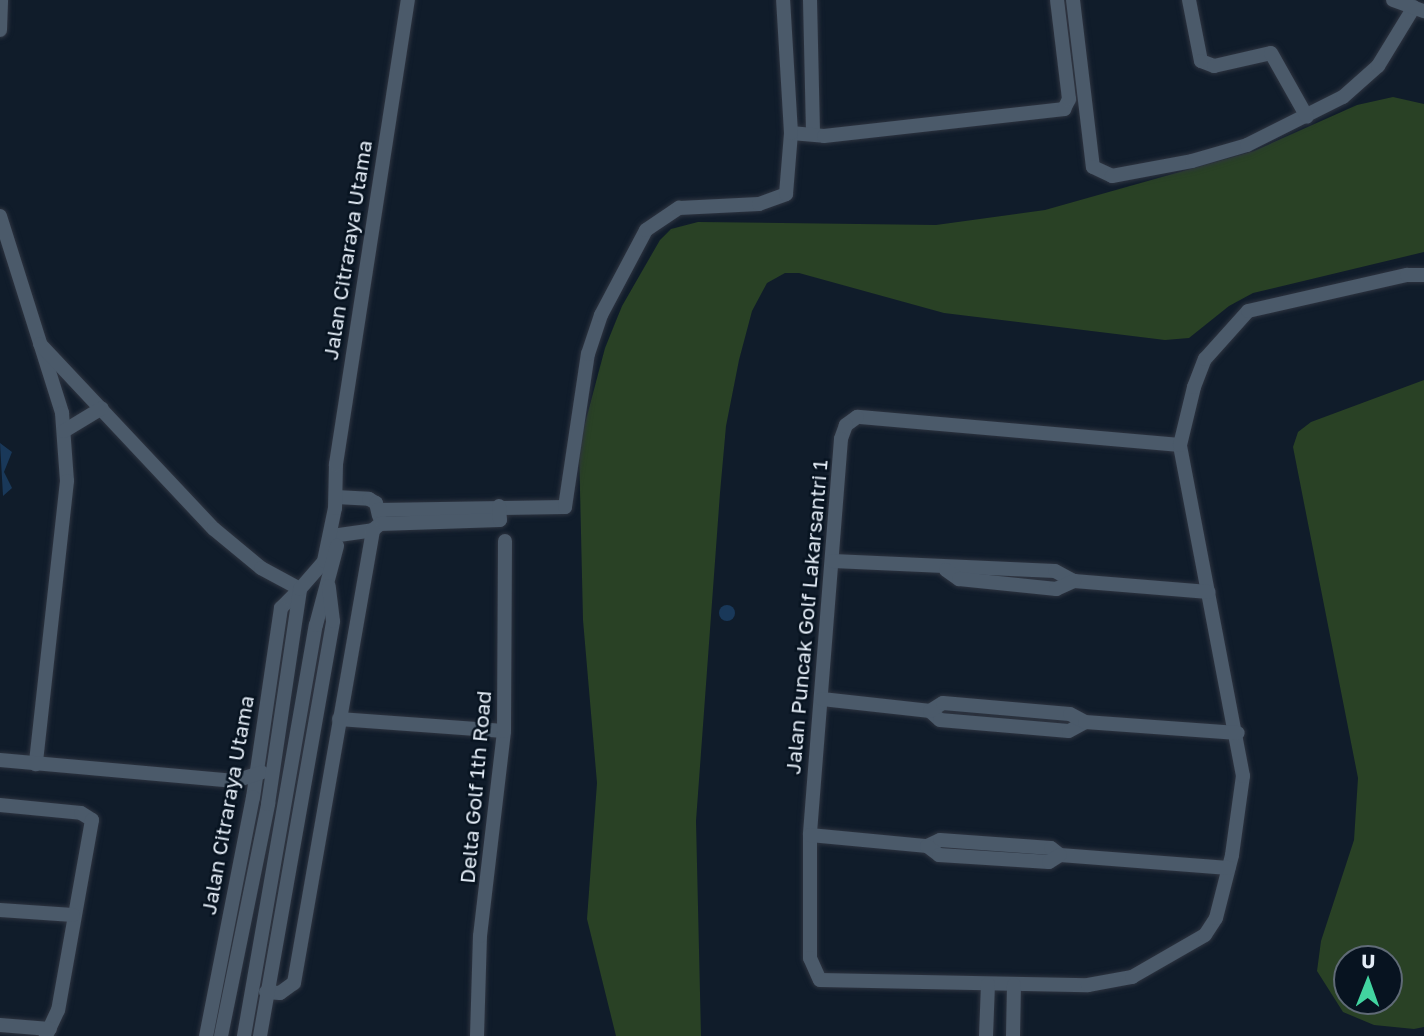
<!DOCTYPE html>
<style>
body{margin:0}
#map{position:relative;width:1424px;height:1036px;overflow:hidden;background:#101c2a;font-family:"Golos Text",sans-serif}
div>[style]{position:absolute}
.green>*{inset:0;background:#294125}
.water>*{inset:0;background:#193859}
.round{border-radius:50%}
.roads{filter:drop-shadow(0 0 2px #2e3440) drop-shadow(0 0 2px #2e3440)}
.minor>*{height:14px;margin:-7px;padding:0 7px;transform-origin:7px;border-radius:7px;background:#4b5a6a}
span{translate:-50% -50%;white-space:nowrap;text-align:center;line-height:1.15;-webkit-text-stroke:5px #071320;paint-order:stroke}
.street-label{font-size:21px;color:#e3ecf6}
.north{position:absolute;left:1333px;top:945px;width:70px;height:70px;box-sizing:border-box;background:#071320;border:2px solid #5f6a76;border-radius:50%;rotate:1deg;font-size:19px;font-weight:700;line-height:28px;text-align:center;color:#e3ecf6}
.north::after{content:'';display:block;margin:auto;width:24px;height:32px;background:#42d4a0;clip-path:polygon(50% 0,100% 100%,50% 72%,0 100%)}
</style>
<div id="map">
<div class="green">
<div style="clip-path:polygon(1393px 97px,1424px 104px,1424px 252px,1253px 293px,1229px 306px,1189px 338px,1165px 340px,944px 313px,799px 273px,785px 273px,767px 283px,752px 311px,739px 360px,726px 426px,720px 493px,696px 821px,701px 1036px,616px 1036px,587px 919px,597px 783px,583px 620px,579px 446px,605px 348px,622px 306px,660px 240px,671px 229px,698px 222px,936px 225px,1045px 210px,1254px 151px,1357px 105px)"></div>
<div style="clip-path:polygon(evenodd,1424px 380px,1424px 1027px,1414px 1029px,1374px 1025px,1343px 1012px,1317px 971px,1321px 941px,1354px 840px,1358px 778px,1293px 447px,1298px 432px,1311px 422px,1424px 380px,1389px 959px,1389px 1001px,1347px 1001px,1347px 959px,1389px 959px)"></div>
</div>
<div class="water">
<div style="clip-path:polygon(0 443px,12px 452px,4px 472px,12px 488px,3px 496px)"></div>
<div class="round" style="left:719px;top:605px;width:16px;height:16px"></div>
</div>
<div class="roads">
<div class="minor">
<div style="left:810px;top:0;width:131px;rotate:88.7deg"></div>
<div style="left:1073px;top:0;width:168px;rotate:83.2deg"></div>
<div style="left:1093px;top:167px;width:21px;rotate:25deg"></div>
<div style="left:1112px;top:176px;width:81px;rotate:-10.6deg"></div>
<div style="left:1192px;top:161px;width:57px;rotate:-16.2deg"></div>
<div style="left:1247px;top:145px;width:107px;rotate:-26.6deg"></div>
<div style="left:1343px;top:97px;width:47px;rotate:-41.5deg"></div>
<div style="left:1378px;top:66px;width:69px;rotate:-58.6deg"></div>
<div style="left:1189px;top:0;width:62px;rotate:78.9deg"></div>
<div style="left:1201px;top:61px;width:14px;rotate:21deg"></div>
<div style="left:1214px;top:66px;width:58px;rotate:-12.8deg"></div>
<div style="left:1271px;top:53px;width:73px;rotate:60.6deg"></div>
<div style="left:1393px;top:0;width:33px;rotate:20deg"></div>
<div style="left:0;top:30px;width:30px;rotate:-88deg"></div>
<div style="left:791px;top:133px;width:33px;rotate:5deg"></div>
<div style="left:824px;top:136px;width:242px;rotate:-6.4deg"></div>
<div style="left:1064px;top:109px;width:11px;rotate:-63deg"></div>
<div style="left:1069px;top:99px;width:100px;rotate:-96.9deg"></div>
<div style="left:0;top:216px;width:207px;rotate:72.5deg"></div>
<div style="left:62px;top:413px;width:68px;rotate:85.8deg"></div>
<div style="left:67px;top:481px;width:285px;rotate:96.3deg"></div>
<div style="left:40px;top:344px;width:254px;rotate:46.8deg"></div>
<div style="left:214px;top:529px;width:61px;rotate:39.7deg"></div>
<div style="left:261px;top:568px;width:44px;rotate:28.3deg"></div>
<div style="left:300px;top:589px;width:27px;rotate:135deg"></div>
<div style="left:281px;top:608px;width:191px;rotate:98.4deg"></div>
<div style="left:253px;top:797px;width:244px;rotate:101.1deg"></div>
<div style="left:64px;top:431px;width:44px;rotate:-31.2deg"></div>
<div style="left:1180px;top:445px;width:324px;rotate:-175deg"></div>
<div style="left:857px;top:417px;width:14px;rotate:144deg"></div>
<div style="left:846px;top:425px;width:15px;rotate:110deg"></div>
<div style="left:841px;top:439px;width:397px;rotate:94.5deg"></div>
<div style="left:810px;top:835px;width:123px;rotate:90deg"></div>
<div style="left:810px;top:958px;width:24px;rotate:66deg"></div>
<div style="left:820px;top:980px;width:268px;rotate:1.1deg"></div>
<div style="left:1088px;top:985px;width:45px;rotate:-10.3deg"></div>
<div style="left:1132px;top:977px;width:84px;rotate:-29.9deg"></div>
<div style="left:1205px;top:935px;width:20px;rotate:-57deg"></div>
<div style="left:1216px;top:918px;width:65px;rotate:-75.7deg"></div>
<div style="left:1232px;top:855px;width:80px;rotate:-82.1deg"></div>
<div style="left:1243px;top:776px;width:337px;rotate:-100.8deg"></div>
<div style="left:1180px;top:445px;width:60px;rotate:-76.4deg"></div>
<div style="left:1194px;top:387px;width:30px;rotate:-69deg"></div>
<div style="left:1205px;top:359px;width:64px;rotate:-48.1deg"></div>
<div style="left:1248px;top:311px;width:163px;rotate:-12.8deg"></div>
<div style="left:1407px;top:275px;width:17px"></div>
<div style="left:336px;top:497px;width:33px;rotate:3deg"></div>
<div style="left:369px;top:499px;width:8px;rotate:30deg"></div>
<div style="left:376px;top:503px;width:13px;rotate:77deg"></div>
<div style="left:378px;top:510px;width:187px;rotate:-0.9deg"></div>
<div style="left:565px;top:507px;width:155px;rotate:-81.5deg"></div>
<div style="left:588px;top:354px;width:41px;rotate:-71.6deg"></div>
<div style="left:601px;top:315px;width:96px;rotate:-62.1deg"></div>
<div style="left:646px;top:230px;width:40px;rotate:-34deg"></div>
<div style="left:679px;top:208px;width:80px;rotate:-2.9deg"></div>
<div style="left:759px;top:204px;width:29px;rotate:-20deg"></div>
<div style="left:786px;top:194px;width:61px;rotate:-85.3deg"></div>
<div style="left:791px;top:133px;width:133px;rotate:-93.4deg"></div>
<div style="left:339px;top:535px;width:34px;rotate:-8deg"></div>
<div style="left:373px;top:530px;width:9px;rotate:-41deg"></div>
<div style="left:380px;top:524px;width:120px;rotate:-1.9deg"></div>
<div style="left:500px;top:520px;width:14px;rotate:-94deg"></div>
<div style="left:833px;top:561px;width:222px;rotate:2.6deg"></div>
<div style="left:1055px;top:571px;width:21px;rotate:28deg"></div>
<div style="left:1074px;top:581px;width:135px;rotate:4.7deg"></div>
<div style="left:946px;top:570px;width:16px;rotate:35deg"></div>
<div style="left:959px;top:579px;width:98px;rotate:5.9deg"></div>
<div style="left:1056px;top:589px;width:20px;rotate:-24deg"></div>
<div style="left:822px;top:699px;width:109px;rotate:6.3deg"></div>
<div style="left:930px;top:711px;width:13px;rotate:42deg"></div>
<div style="left:940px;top:720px;width:129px;rotate:4.9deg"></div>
<div style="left:1069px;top:731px;width:18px;rotate:-29deg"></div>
<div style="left:930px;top:711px;width:15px;rotate:-32deg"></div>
<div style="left:943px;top:703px;width:127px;rotate:5deg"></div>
<div style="left:1070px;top:714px;width:17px;rotate:28deg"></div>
<div style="left:1085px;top:722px;width:153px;rotate:4.1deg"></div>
<div style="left:339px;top:719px;width:165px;rotate:4.2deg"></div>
<div style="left:0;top:760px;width:236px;rotate:5.1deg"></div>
<div style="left:235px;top:781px;width:28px;rotate:-18deg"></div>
<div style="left:0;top:805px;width:81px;rotate:5.6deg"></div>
<div style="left:81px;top:813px;width:13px;rotate:32deg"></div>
<div style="left:92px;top:820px;width:193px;rotate:100.1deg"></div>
<div style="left:58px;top:1010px;width:29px;rotate:115deg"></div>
<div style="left:810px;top:835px;width:118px;rotate:5.4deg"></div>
<div style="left:927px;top:846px;width:14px;rotate:-25deg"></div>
<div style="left:940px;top:840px;width:111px;rotate:4.1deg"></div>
<div style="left:1051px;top:848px;width:11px;rotate:38deg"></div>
<div style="left:1060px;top:855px;width:169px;rotate:4.4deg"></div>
<div style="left:927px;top:846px;width:15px;rotate:37deg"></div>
<div style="left:939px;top:855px;width:110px;rotate:3.6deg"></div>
<div style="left:1049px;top:862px;width:13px;rotate:-32deg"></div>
<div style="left:0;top:910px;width:73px;rotate:3.9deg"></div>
<div style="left:266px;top:992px;width:14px;rotate:4deg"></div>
<div style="left:280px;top:993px;width:17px;rotate:-36deg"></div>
<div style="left:294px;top:983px;width:460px;rotate:-80.1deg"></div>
<div style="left:0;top:1025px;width:50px;rotate:4.6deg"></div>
<div style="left:221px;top:1036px;width:237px;rotate:-78.5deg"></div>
<div style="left:268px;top:804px;width:217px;rotate:-81.5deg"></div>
<div style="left:300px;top:589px;width:37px;rotate:-49deg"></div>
<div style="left:324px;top:561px;width:54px;rotate:-78.3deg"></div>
<div style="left:335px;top:508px;width:44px;rotate:-88.7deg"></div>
<div style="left:336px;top:464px;width:470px;rotate:-81.2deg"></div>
<div style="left:244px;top:1036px;width:417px;rotate:-80.1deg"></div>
<div style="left:316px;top:625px;width:82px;rotate:-75.1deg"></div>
<div style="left:260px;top:1036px;width:421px;rotate:-80deg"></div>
<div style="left:333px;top:621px;width:35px;rotate:-97deg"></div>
<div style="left:477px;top:1036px;width:100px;rotate:-88.3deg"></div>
<div style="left:480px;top:936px;width:206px;rotate:-83.3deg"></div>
<div style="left:504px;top:731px;width:190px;rotate:-89.7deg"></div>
<div style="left:986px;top:1036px;width:52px;rotate:-87.8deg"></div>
<div style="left:1013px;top:1036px;width:51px;rotate:-88.9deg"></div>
</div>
</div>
<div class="street-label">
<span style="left:347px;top:250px;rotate:-81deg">Jalan Citraraya Utama</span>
<span style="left:806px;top:617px;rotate:-85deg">Jalan Puncak Golf Lakarsantri 1</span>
<span style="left:475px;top:787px;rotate:-85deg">Delta Golf 1th Road</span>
<span style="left:227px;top:805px;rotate:-80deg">Jalan Citraraya Utama</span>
</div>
<div class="north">U</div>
</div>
